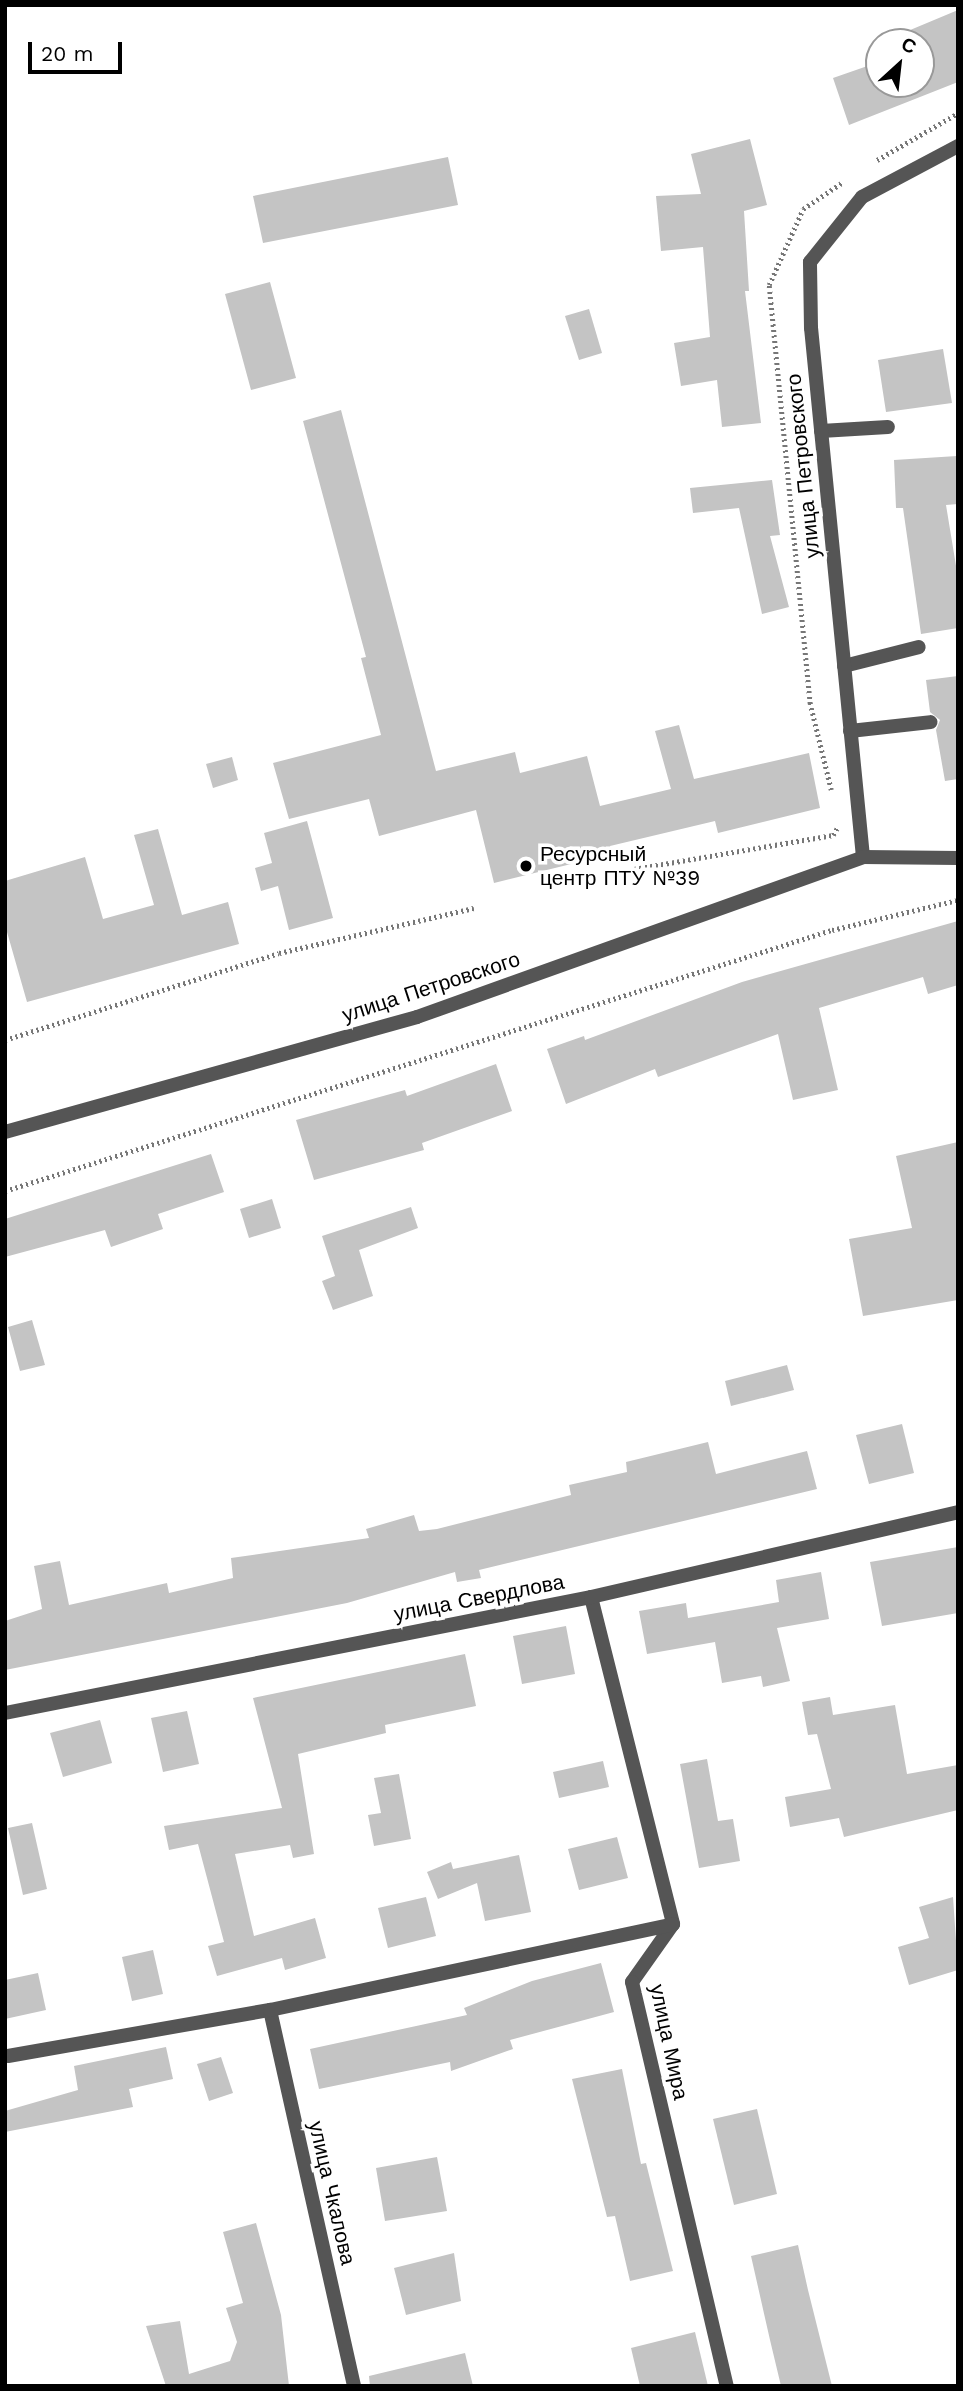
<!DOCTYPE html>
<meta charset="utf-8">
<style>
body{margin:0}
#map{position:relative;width:963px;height:2391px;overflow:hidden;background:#fff;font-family:"Work Sans",sans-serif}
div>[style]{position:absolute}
.building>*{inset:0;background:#c4c4c4}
.path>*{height:4.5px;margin-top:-2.25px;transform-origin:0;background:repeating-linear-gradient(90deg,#777 0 2px,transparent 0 5.5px)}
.minor>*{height:14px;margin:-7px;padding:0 7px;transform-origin:7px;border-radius:7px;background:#555}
.dots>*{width:19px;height:19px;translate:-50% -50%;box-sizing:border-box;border:4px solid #fff;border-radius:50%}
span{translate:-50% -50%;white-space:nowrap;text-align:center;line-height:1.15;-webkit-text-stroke:7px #fff;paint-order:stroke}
.street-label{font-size:21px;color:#000}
.poi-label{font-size:21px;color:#000}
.left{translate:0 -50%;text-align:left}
.frame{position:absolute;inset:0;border:7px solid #000;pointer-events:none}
.north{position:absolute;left:865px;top:28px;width:70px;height:70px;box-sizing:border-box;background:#fff;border:2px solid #999;border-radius:50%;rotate:27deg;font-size:19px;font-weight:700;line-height:28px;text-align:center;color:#000}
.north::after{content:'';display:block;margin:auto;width:24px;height:32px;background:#000;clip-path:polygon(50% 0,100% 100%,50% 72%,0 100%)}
.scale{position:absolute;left:28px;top:42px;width:94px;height:32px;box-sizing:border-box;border:4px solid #000;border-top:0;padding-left:9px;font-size:21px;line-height:24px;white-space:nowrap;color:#000;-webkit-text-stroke:5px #fff;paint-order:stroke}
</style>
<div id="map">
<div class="building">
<div style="clip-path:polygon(958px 10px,958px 82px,849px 125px,833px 78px,879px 62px,879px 84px,921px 84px,921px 42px,907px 42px,903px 33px)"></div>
<div style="clip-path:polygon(750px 139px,767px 205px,744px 211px,749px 291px,745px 291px,761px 423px,722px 427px,717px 380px,681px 386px,674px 343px,710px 337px,703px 247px,661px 251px,656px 196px,701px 194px,691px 154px)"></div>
<div style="clip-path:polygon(448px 157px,458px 205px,263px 243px,253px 196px)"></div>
<div style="clip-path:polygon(270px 282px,296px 378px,251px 390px,225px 294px)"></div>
<div style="clip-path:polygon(589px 309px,602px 353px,579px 360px,565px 316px)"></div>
<div style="clip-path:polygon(943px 349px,952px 403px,886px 412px,878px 360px)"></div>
<div style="clip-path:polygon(341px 410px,436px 771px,515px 752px,520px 773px,587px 756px,600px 806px,671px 789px,655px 731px,679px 725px,694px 779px,809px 753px,820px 808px,718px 833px,715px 821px,610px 846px,612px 854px,494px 883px,476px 810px,379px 836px,369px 799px,289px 819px,273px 763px,381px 735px,361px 658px,366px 657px,303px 421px)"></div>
<div style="clip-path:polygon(957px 456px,958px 504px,946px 505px,958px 578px,958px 628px,921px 634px,903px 508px,896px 508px,894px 460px)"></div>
<div style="clip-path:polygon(772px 480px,780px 535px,770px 536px,789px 607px,762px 614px,739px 508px,693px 513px,690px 488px)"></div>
<div style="clip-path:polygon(958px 676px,958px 779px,945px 781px,936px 730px,940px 720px,930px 712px,926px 680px)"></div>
<div style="clip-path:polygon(232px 757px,238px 780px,213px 788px,206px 764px)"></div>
<div style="clip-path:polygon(307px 821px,333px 918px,289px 930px,278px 886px,261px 891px,255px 868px,272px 863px,264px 833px)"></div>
<div style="clip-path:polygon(158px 829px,182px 915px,228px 902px,239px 944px,27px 1002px,5px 925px,5px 881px,85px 857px,103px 919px,154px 905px,134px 835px)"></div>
<div style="clip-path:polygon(958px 921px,958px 985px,928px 994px,923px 977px,819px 1008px,838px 1090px,793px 1100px,778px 1034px,658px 1077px,655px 1069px,566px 1104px,547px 1049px,584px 1036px,585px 1040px,742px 982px)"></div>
<div style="clip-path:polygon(496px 1064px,512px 1111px,422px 1143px,424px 1150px,314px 1180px,296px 1120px,405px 1090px,407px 1096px)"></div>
<div style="clip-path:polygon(958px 1142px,958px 1300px,863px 1316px,849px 1239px,912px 1228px,896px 1156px)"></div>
<div style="clip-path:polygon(211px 1154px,224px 1192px,158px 1214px,163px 1229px,111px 1247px,105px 1230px,5px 1257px,5px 1219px)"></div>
<div style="clip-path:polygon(272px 1199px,281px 1228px,249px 1238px,240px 1209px)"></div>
<div style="clip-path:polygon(411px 1207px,418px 1228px,359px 1250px,373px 1296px,333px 1310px,322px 1281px,335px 1276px,322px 1236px)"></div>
<div style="clip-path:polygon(32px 1320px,45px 1365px,20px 1371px,8px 1327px)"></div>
<div style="clip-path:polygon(787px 1365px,794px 1390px,731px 1406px,725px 1381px)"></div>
<div style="clip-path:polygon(902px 1424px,914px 1473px,869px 1484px,856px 1435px)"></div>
<div style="clip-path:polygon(708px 1442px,716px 1474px,807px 1451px,817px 1489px,479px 1570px,481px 1578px,457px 1582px,455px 1572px,347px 1603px,5px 1670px,5px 1621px,42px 1609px,34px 1566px,60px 1561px,69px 1605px,167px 1583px,169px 1593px,233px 1578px,231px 1558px,369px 1538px,366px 1529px,414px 1515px,419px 1531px,437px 1529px,571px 1495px,569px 1485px,627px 1472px,626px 1462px)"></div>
<div style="clip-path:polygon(958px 1547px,958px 1613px,882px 1626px,870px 1562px)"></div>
<div style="clip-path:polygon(821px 1572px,829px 1619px,777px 1628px,790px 1681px,763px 1687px,761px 1676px,722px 1683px,715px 1642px,647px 1654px,639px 1611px,686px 1603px,688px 1618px,779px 1602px,776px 1580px)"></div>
<div style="clip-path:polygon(566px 1626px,575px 1674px,522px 1684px,513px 1636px)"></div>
<div style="clip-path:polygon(465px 1654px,476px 1706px,385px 1725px,386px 1733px,298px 1754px,314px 1854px,293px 1858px,290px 1845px,235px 1854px,254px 1936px,315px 1918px,326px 1958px,285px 1970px,282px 1958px,217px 1976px,208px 1946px,224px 1942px,198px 1844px,169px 1850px,164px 1826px,282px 1808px,253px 1698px)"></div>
<div style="clip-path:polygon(830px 1697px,833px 1715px,895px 1705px,907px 1774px,958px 1765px,958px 1810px,844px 1837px,839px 1818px,790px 1827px,785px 1797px,831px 1789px,817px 1734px,808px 1735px,802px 1702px)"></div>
<div style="clip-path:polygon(187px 1711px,199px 1764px,163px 1772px,151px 1718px)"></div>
<div style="clip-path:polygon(100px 1720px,112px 1763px,63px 1777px,50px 1733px)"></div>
<div style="clip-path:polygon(707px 1759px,718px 1821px,733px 1819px,740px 1861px,699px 1868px,680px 1764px)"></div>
<div style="clip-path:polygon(603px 1761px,609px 1787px,559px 1798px,553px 1772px)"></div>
<div style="clip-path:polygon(399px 1774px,411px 1839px,374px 1846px,368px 1815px,381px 1813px,374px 1778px)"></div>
<div style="clip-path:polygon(32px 1823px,47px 1889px,23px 1895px,8px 1828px)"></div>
<div style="clip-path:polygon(617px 1837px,628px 1878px,579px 1890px,568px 1849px)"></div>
<div style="clip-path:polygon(519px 1855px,531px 1912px,485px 1921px,477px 1883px,438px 1899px,427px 1872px,451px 1862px,453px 1869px)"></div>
<div style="clip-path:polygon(426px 1897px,436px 1936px,388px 1948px,378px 1908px)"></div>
<div style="clip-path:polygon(953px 1897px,958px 1970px,909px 1985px,898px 1947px,929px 1938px,919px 1907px)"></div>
<div style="clip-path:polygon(153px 1950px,163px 1994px,132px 2001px,122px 1957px)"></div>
<div style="clip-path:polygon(601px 1963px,614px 2012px,510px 2040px,513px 2049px,451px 2071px,450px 2062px,319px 2089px,310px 2049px,467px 2015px,464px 2008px,532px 1981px)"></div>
<div style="clip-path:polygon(38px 1973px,46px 2010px,5px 2019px,5px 1980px)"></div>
<div style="clip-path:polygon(166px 2047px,173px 2079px,129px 2089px,133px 2107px,5px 2132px,5px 2111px,78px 2090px,74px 2066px)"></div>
<div style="clip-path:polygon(221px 2057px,233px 2093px,209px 2101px,197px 2064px)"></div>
<div style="clip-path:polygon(622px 2069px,641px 2164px,646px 2163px,673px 2271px,630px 2281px,615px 2216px,607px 2217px,572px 2079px)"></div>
<div style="clip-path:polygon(757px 2109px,777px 2194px,734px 2205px,713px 2119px)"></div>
<div style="clip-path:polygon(437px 2157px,447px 2211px,385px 2221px,376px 2168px)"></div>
<div style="clip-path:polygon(256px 2223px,281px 2315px,289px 2386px,166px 2386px,146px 2326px,180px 2321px,189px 2374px,230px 2361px,237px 2342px,226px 2308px,243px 2303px,223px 2232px)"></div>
<div style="clip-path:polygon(798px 2245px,808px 2290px,832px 2386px,781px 2386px,770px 2340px,751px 2256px)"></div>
<div style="clip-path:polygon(454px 2253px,461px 2301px,406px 2315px,394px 2268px)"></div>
<div style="clip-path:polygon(695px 2332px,708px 2386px,640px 2386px,631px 2348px)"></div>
<div style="clip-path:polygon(465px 2353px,473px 2386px,370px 2386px,369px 2376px)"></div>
</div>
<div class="path">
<div style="left:877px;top:160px;width:94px;rotate:-30.1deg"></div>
<div style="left:831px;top:790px;width:89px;rotate:-103.7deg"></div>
<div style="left:810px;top:704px;width:421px;rotate:-95.6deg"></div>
<div style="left:769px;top:285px;width:83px;rotate:-65.9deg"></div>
<div style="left:803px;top:209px;width:48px;rotate:-34deg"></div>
<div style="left:634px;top:869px;width:202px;rotate:-9.7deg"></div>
<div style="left:833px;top:835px;width:8px;rotate:-60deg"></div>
<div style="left:5px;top:1040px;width:287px;rotate:-17.6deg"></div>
<div style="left:279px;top:953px;width:200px;rotate:-13deg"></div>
<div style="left:5px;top:1191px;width:867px;rotate:-17.52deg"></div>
<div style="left:832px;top:930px;width:130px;rotate:-13.4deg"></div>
</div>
<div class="minor">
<div style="left:821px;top:431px;width:67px;rotate:-3.4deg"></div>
<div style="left:844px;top:666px;width:77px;rotate:-14.2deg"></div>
<div style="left:850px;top:731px;width:81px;rotate:-6.3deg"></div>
<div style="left:863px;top:857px;width:532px;rotate:-95.61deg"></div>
<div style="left:811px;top:328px;width:66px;rotate:-90.9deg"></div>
<div style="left:810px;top:262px;width:83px;rotate:-51.3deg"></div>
<div style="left:862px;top:197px;width:109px;rotate:-28deg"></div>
<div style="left:5px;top:1132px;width:428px;rotate:-15.6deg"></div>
<div style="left:417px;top:1017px;width:474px;rotate:-19.7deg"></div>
<div style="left:863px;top:857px;width:95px;rotate:0.6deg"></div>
<div style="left:591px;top:1597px;width:337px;rotate:75.9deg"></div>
<div style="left:673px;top:1924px;width:71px;rotate:125.3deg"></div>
<div style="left:632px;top:1982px;width:415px;rotate:76.8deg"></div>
<div style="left:5px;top:1713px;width:597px;rotate:-11.2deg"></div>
<div style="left:591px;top:1597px;width:377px;rotate:-13deg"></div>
<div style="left:270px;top:2010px;width:385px;rotate:77.4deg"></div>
<div style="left:8px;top:2056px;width:266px;rotate:-10deg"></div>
<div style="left:270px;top:2010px;width:412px;rotate:-12deg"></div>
</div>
<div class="dots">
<div style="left:526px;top:866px;background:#000"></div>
</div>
<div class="street-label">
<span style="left:803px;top:466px;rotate:-96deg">улица Петровского</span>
<span style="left:431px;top:987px;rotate:-18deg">улица Петровского</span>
<span style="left:479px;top:1598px;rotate:-11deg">улица Свердлова</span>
<span style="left:669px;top:2042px;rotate:78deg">улица Мира</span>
<span style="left:332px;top:2193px;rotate:77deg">улица Чкалова</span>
</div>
<div class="poi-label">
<span class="left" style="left:540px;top:866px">Ресурсный<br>центр ПТУ №39</span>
</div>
<div class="frame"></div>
<div class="north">С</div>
<div class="scale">20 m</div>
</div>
